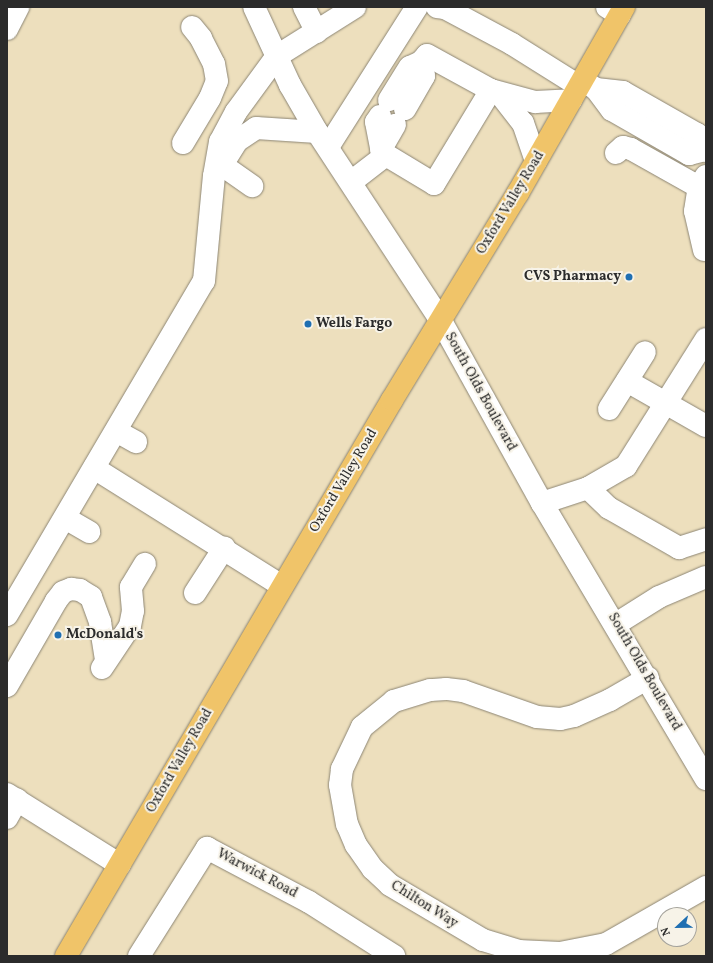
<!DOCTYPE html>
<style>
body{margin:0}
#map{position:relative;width:713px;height:963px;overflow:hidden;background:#eddfbd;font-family:Vollkorn,serif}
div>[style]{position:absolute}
.roads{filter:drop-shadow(0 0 1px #8c8574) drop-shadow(0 0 1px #8c8574)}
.minor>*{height:22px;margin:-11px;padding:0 11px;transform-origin:11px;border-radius:11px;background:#fff}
.major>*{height:22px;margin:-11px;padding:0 11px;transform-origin:11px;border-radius:11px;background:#f0c469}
.dots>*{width:11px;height:11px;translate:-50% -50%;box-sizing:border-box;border:2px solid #f7f3e8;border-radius:50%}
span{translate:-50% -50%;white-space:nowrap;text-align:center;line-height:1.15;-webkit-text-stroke:4px #f7f3e8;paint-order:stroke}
.street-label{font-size:14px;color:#2b2b2b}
.poi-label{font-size:14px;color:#2b2b2b;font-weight:700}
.right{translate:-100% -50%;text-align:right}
.left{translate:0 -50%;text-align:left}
.frame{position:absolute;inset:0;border:8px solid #2b2b2b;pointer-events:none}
.north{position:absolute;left:657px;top:907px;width:40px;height:40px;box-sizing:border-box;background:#f7f3e8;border:1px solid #a5a39c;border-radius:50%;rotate:248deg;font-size:11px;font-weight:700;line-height:16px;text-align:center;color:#2b2b2b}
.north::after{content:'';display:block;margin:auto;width:14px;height:18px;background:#1f6fb2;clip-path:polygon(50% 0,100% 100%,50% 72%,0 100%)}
</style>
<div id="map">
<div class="roads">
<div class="minor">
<div style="left:254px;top:7px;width:86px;rotate:65.2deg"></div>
<div style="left:290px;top:85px;width:54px;rotate:60.1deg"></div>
<div style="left:317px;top:132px;width:226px;rotate:56.7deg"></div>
<div style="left:441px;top:321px;width:208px;rotate:61deg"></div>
<div style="left:542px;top:503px;width:321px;rotate:59.3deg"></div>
<div style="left:304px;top:7px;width:28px;rotate:63deg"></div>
<div style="left:437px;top:7px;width:8px;rotate:7deg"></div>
<div style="left:445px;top:8px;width:76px;rotate:28.2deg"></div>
<div style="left:512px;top:44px;width:79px;rotate:32.1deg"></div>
<div style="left:607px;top:7px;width:15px;rotate:32deg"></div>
<div style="left:7px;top:29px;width:25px;rotate:-63deg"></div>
<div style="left:583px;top:80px;width:16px;rotate:35deg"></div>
<div style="left:596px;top:89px;width:26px;rotate:53deg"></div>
<div style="left:612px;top:110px;width:89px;rotate:29.7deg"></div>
<div style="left:689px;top:154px;width:16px;rotate:-14deg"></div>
<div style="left:596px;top:89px;width:27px;rotate:6deg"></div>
<div style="left:623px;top:92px;width:85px;rotate:29.6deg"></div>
<div style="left:697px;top:134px;width:19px;rotate:62deg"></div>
<div style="left:500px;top:94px;width:37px;rotate:52deg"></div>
<div style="left:523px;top:123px;width:40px;rotate:71.1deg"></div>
<div style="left:389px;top:100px;width:39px;rotate:-58deg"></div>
<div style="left:410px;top:67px;width:12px;rotate:-24deg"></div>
<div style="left:421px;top:62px;width:9px;rotate:-49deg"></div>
<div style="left:427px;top:55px;width:73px;rotate:28.7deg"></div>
<div style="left:405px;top:109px;width:38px;rotate:-60deg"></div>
<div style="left:424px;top:76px;width:14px;rotate:-102deg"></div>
<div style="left:380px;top:116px;width:7px;rotate:124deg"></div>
<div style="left:376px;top:122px;width:36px;rotate:79deg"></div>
<div style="left:183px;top:143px;width:52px;rotate:-59deg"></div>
<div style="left:210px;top:98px;width:18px;rotate:-68deg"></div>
<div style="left:217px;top:81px;width:17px;rotate:-100deg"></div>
<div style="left:214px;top:64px;width:29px;rotate:-117deg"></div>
<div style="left:201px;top:38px;width:14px;rotate:-129deg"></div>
<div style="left:328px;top:147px;width:166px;rotate:-57.6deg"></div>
<div style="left:381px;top:149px;width:28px;rotate:-60deg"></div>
<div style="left:616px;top:153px;width:9px;rotate:-41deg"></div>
<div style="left:623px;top:147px;width:8px;rotate:14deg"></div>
<div style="left:631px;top:149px;width:78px;rotate:29.2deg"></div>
<div style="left:222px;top:165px;width:28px;rotate:-58deg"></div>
<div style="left:237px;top:141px;width:23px;rotate:-34deg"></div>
<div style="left:256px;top:128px;width:61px;rotate:3.8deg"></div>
<div style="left:222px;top:165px;width:37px;rotate:35deg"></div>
<div style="left:351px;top:182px;width:44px;rotate:-37.6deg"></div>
<div style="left:386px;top:155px;width:56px;rotate:31.1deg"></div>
<div style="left:434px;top:184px;width:110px;rotate:-58.8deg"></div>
<div style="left:491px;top:90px;width:46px;rotate:15.3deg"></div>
<div style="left:535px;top:102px;width:36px;rotate:-3deg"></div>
<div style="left:704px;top:250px;width:40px;rotate:-103deg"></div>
<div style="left:695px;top:211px;width:24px;rotate:-81deg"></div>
<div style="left:699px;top:187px;width:13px;rotate:-58deg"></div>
<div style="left:627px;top:381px;width:91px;rotate:29.7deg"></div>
<div style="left:609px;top:409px;width:67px;rotate:-57.7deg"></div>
<div style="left:116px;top:431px;width:23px;rotate:29deg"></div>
<div style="left:94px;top:468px;width:222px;rotate:32.1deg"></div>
<div style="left:588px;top:488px;width:29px;rotate:44deg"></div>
<div style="left:609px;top:508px;width:81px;rotate:29.7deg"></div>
<div style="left:679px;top:548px;width:28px;rotate:-18deg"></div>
<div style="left:542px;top:503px;width:48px;rotate:-18.1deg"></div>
<div style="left:588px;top:488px;width:44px;rotate:-30.1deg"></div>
<div style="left:626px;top:466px;width:150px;rotate:-57.8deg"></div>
<div style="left:65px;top:518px;width:28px;rotate:30deg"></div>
<div style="left:195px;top:593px;width:54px;rotate:-57.2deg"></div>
<div style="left:7px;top:615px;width:388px;rotate:-59.5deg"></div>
<div style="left:204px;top:281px;width:105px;rotate:-84.6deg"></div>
<div style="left:214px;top:176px;width:35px;rotate:-80deg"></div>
<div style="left:220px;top:142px;width:34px;rotate:-62deg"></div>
<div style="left:236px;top:112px;width:69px;rotate:-53.8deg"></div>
<div style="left:277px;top:56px;width:92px;rotate:-32.1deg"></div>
<div style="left:616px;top:624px;width:51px;rotate:-32.1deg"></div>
<div style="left:659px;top:597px;width:51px;rotate:-23.1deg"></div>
<div style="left:102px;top:668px;width:50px;rotate:-56.3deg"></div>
<div style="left:130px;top:626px;width:15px;rotate:-79deg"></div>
<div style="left:133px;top:611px;width:24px;rotate:-95deg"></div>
<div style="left:131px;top:587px;width:27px;rotate:-59deg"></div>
<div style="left:648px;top:678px;width:44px;rotate:149.9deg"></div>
<div style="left:610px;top:700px;width:39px;rotate:156deg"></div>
<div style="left:574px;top:716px;width:14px;rotate:168deg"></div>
<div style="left:560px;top:719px;width:23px;rotate:-175deg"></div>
<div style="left:537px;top:717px;width:78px;rotate:-160.6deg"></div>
<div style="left:463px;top:691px;width:17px;rotate:-173deg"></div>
<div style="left:446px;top:689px;width:16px;rotate:176deg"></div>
<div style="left:430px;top:690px;width:38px;rotate:163deg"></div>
<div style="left:394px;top:701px;width:41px;rotate:140.9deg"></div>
<div style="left:362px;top:727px;width:47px;rotate:115.5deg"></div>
<div style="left:342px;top:769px;width:16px;rotate:97deg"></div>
<div style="left:340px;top:785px;width:40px;rotate:80deg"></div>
<div style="left:347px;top:824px;width:23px;rotate:67deg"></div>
<div style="left:356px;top:845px;width:29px;rotate:55deg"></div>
<div style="left:373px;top:869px;width:23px;rotate:43deg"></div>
<div style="left:390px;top:885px;width:108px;rotate:30.6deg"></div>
<div style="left:483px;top:940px;width:37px;rotate:17deg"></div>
<div style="left:518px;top:951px;width:42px;rotate:2.7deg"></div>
<div style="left:560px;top:953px;width:47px;rotate:-11.1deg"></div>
<div style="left:606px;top:944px;width:115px;rotate:-29.7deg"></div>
<div style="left:7px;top:686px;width:98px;rotate:-60deg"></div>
<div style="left:56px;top:601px;width:11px;rotate:-52deg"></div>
<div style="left:63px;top:592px;width:9px;rotate:-21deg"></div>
<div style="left:71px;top:589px;width:9px;rotate:6deg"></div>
<div style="left:80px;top:590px;width:13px;rotate:32deg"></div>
<div style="left:91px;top:597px;width:27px;rotate:70deg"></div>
<div style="left:100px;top:622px;width:39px;rotate:81deg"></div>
<div style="left:7px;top:794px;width:133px;rotate:32.1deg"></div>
<div style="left:7px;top:818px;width:21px;rotate:-61deg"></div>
<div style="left:139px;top:956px;width:128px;rotate:-57.8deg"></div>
<div style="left:207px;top:848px;width:115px;rotate:27.9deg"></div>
<div style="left:309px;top:902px;width:101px;rotate:32.4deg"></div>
</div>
<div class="major">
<div style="left:66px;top:956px;width:645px;rotate:-59.62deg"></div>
<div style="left:392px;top:400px;width:242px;rotate:-58.7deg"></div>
<div style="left:518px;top:193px;width:214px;rotate:-60.3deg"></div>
</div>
</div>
<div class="dots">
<div style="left:629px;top:277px;background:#1f6fb2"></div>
<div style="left:308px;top:324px;background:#1f6fb2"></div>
<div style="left:58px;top:635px;background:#1f6fb2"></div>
</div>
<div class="street-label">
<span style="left:511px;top:203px;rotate:-59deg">Oxford Valley Road</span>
<span style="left:480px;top:392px;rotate:61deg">South Olds Boulevard</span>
<span style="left:344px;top:481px;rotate:-59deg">Oxford Valley Road</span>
<span style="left:644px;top:672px;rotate:60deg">South Olds Boulevard</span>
<span style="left:180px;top:761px;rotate:-60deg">Oxford Valley Road</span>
<span style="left:257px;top:874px;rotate:28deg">Warwick Road</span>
<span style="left:424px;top:905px;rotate:32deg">Chilton Way</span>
</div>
<div class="poi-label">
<span class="right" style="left:621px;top:277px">CVS Pharmacy</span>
<span class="left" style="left:316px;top:324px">Wells Fargo</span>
<span class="left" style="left:66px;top:635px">McDonald's</span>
</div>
<div class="frame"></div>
<div class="north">N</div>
</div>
